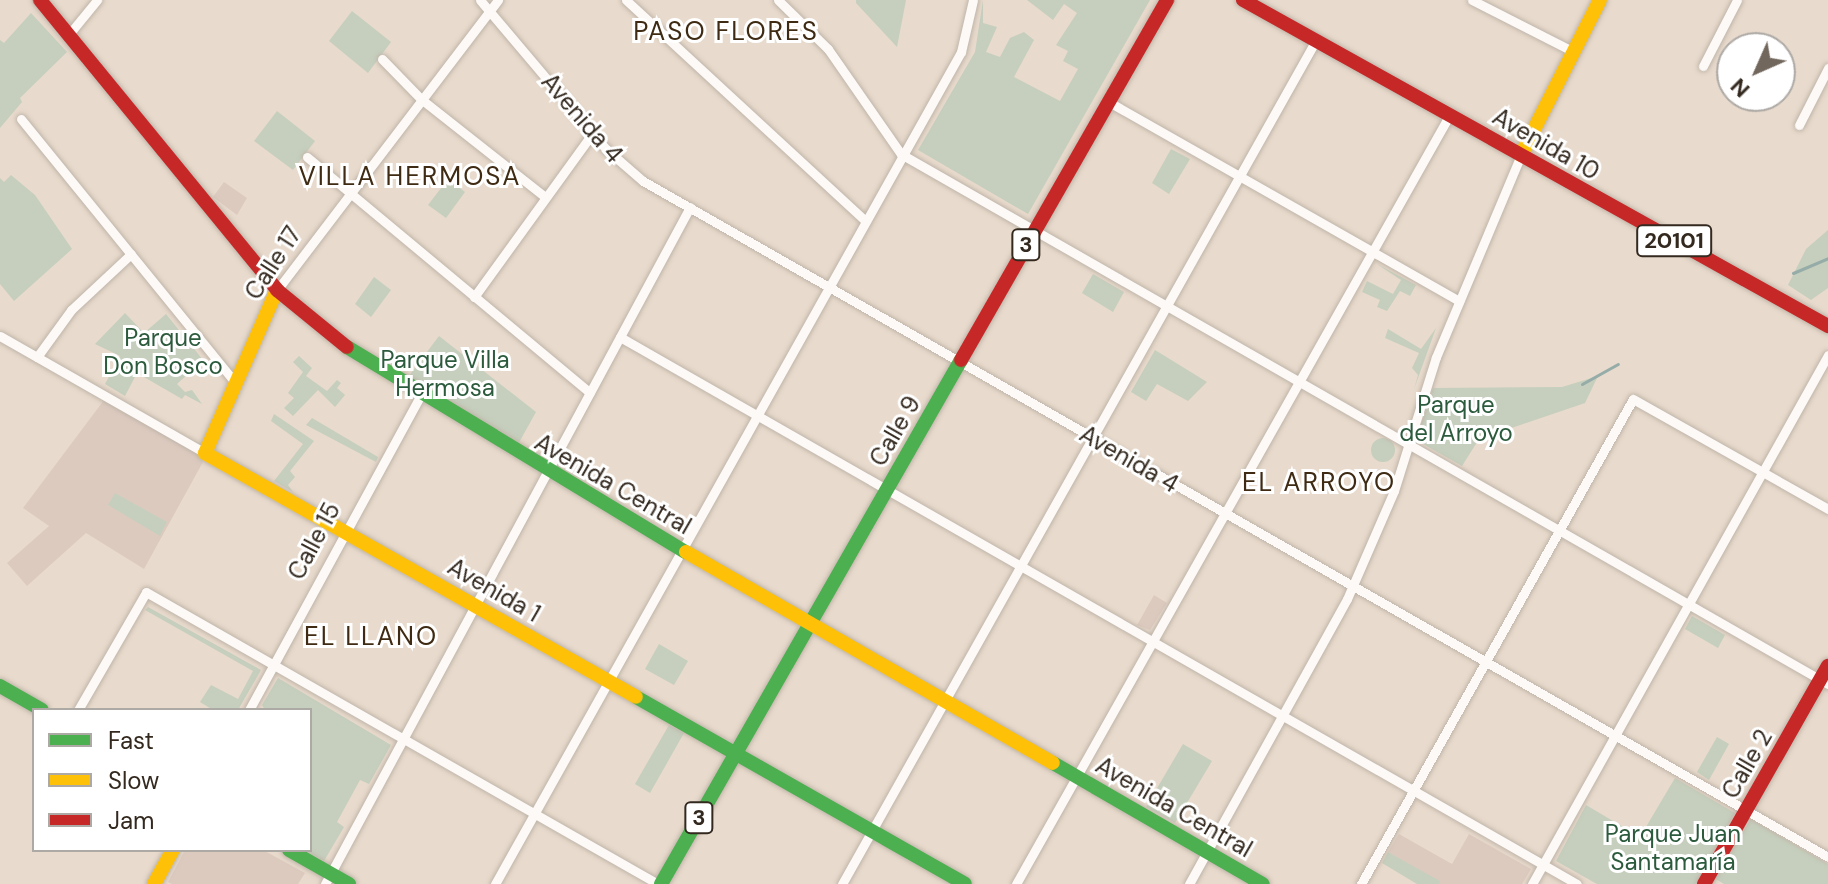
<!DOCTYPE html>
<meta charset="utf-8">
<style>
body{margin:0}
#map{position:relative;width:1828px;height:884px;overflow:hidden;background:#e8dacc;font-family:"DM Sans",sans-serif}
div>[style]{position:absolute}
.education>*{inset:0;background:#ddcabf}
.green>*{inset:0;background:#c6cfbd}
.round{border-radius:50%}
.stream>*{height:3px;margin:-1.5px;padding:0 1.5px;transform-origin:1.5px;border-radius:1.5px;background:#95aca8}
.roads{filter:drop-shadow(0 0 2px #bfb5a9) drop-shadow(0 0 2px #bfb5a9)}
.street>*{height:9px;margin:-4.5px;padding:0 4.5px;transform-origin:4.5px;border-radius:4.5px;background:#fcf9f7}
.fast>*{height:14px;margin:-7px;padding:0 7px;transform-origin:7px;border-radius:7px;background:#4caf50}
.slow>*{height:14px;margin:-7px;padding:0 7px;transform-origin:7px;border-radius:7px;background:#ffc107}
.jam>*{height:14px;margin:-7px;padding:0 7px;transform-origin:7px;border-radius:7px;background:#c62828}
span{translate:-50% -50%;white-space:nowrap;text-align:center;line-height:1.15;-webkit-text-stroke:6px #fff;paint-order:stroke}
.shield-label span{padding:2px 6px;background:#fff;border:2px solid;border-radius:6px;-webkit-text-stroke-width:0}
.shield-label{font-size:22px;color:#33291f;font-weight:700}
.street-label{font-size:24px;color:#33291f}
.park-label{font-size:24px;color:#2b5a3c}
.neighbourhood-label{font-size:26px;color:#3f2b13;letter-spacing:2px}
.legend{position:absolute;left:32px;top:708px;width:280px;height:144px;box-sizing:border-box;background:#fff;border:2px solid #ada9a5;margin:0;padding:10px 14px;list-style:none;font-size:24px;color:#33291f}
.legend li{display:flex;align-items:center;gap:16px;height:40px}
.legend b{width:40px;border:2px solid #ada9a5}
.north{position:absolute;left:1716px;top:32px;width:80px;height:80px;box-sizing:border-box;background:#fff;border:2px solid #ada9a5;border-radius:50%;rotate:225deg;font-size:22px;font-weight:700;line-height:32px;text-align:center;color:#33291f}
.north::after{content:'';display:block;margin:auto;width:28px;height:36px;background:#72675c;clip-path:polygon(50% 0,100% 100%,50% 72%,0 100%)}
</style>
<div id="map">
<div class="education">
<div style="clip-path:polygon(224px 182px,247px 198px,237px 215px,213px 197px)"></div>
<div style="clip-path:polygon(104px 400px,201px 456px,203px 462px,144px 569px,86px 533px,27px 586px,7px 563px,49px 526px,23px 508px)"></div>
<div style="clip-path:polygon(1154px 595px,1167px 603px,1150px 630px,1137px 625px)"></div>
<div style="clip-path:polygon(1399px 834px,1452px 864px,1469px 834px,1531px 869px,1522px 884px,1439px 884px,1388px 852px)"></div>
<div style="clip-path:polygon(185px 850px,263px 850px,305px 873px,298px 884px,172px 884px,168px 882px)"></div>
</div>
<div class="green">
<div style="clip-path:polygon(856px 0,906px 0,897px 47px,856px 3px)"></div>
<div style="clip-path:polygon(983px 0,983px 23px,997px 27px,986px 52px,1000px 57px,1010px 38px,1024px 32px,1034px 40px,1014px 77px,1060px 101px,1078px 69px,1063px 61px,1068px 51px,1056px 45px,1077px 13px,1064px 4px,1053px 20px,1027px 0,1150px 0,1028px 214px,918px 150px,975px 52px)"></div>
<div style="clip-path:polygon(352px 11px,391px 42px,368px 73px,329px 41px)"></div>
<div style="clip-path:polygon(31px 13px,67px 52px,20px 98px,22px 102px,0 128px,0 40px,4px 43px)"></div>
<div style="clip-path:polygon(277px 111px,315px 141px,293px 170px,254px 141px)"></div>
<div style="clip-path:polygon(1171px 149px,1190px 159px,1169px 194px,1152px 183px)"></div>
<div style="clip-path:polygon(11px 175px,35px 195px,72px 249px,14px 301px,0 284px,0 178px,4px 182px)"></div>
<div style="clip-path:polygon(448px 179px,465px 192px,446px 218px,428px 205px)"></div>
<div style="clip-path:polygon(1828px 230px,1828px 288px,1811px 300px,1788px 285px,1806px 249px)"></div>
<div style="clip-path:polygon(1377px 264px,1416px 285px,1410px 296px,1400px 291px,1387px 311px,1377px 307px,1380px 300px,1362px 292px,1367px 281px,1393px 294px,1401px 280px)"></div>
<div style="clip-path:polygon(1093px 274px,1124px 292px,1113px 312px,1082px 293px)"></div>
<div style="clip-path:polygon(374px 277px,391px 290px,371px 317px,355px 304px)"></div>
<div style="clip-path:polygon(125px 313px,144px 333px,166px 314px,203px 360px,177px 384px,185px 392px,192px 390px,202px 404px,185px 395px,182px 399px,137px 373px,125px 396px,105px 384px,120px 356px,95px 344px)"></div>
<div style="clip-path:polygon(1436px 328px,1414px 389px,1418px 375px,1412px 368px,1419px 353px,1385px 338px,1388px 329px,1421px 349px)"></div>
<div style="clip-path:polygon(439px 336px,536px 412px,517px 446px,405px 381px)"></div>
<div style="clip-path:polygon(1155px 350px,1207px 382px,1188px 401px,1157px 384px,1146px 401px,1131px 392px)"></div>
<div style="clip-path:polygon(299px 356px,312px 368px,306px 376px,327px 391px,337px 380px,341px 383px,337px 388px,345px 395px,335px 407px,318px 390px,293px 416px,284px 408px,294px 398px,288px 393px,303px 372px,293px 362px)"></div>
<div style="clip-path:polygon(1598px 376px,1585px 403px,1479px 439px,1462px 466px,1416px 440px,1433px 388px,1562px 387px)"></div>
<div style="clip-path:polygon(274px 414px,314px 441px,290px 471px,295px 477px,288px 485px,293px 492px,274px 481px,303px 444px,271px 421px)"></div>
<div style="clip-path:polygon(312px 418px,378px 457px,376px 462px,306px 425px)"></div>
<div class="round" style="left:1371px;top:438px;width:24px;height:24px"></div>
<div style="clip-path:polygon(115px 493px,167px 522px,160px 536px,108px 505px)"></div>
<div style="clip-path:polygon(148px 607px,261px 670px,238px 710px,213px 710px,200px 702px,211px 685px,238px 699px,253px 671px,145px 610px)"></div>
<div style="clip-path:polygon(1692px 616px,1725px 635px,1718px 648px,1685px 629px)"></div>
<div style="clip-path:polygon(659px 644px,688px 661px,674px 685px,645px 669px)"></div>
<div style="clip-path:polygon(278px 678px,391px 745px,369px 784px,360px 780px,337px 822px,344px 827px,324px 861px,304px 850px,310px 850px,310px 710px,265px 710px,262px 705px)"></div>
<div style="clip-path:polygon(669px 725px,684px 733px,650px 793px,635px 784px)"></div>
<div style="clip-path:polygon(1717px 737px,1729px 744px,1709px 780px,1697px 772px)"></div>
<div style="clip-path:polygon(1183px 744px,1212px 761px,1175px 823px,1146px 807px)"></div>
<div style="clip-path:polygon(1675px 778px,1735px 813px,1696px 884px,1597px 884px,1556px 861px,1586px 805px,1640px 837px)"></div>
<div style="clip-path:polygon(1751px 819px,1828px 864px,1828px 884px,1724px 884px,1714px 878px)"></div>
<div style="clip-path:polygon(1388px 852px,1440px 881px,1439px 884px,1417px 884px,1382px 863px)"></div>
</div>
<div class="stream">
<div style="left:1793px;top:273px;width:38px;rotate:-23deg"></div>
<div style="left:1582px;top:384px;width:41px;rotate:-29.1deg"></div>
</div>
<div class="roads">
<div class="street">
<div style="left:480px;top:0;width:195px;rotate:49.8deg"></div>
<div style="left:606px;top:149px;width:49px;rotate:40.9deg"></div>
<div style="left:643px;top:181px;width:1364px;rotate:29.7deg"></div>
<div style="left:626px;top:0;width:323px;rotate:42.7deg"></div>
<div style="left:778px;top:0;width:70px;rotate:44.4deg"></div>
<div style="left:828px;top:49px;width:128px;rotate:55.2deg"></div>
<div style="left:901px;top:154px;width:1068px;rotate:29.76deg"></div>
<div style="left:1472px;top:0;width:114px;rotate:27deg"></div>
<div style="left:70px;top:33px;width:43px;rotate:-50.7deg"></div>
<div style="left:382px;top:59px;width:56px;rotate:45.7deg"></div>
<div style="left:421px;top:99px;width:157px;rotate:38.3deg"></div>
<div style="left:1703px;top:66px;width:74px;rotate:-62.7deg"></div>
<div style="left:1109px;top:102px;width:403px;rotate:29.6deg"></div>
<div style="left:21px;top:119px;width:336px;rotate:50.9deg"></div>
<div style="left:1799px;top:125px;width:64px;rotate:-63deg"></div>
<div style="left:307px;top:157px;width:368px;rotate:39.8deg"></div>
<div style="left:277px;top:290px;width:365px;rotate:-52.7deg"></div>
<div style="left:474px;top:297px;width:201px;rotate:-54.1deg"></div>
<div style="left:0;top:336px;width:236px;rotate:29.7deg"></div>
<div style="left:620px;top:337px;width:1102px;rotate:29.75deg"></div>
<div style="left:37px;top:357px;width:58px;rotate:-54.1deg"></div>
<div style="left:71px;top:310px;width:82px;rotate:-43deg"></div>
<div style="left:78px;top:710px;width:136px;rotate:-60deg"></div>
<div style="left:146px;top:592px;width:589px;rotate:29.7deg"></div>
<div style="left:249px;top:710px;width:359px;rotate:-61.4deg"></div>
<div style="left:325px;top:884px;width:769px;rotate:-61.67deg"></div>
<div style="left:495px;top:884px;width:954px;rotate:-60.75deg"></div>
<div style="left:961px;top:52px;width:53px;rotate:-77deg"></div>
<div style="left:842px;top:884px;width:968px;rotate:-60.68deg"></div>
<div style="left:1016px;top:884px;width:884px;rotate:-60.59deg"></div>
<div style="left:1189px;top:884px;width:326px;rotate:-61deg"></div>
<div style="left:1347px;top:599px;width:118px;rotate:-66.5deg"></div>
<div style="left:1394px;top:491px;width:140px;rotate:-72.6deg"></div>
<div style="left:1436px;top:357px;width:219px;rotate:-67.2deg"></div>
<div style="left:1361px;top:884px;width:556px;rotate:-60.72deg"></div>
<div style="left:1633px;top:399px;width:224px;rotate:29.4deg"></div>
<div style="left:1532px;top:884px;width:606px;rotate:-60.77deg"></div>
</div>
<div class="fast">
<div style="left:347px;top:347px;width:396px;rotate:31.2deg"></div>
<div style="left:0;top:686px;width:48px;rotate:29.7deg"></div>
<div style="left:636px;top:697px;width:378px;rotate:29.6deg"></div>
<div style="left:1053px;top:763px;width:242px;rotate:30deg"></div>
<div style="left:289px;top:850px;width:69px;rotate:29.5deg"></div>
<div style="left:661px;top:884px;width:604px;rotate:-60.21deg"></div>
</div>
<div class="slow">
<div style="left:1521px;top:155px;width:174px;rotate:-63deg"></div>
<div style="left:277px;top:290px;width:178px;rotate:113.8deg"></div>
<div style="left:205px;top:453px;width:495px;rotate:29.5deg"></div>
<div style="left:686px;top:552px;width:423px;rotate:29.9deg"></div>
<div style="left:154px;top:884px;width:39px;rotate:-61deg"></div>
</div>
<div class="jam">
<div style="left:40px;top:0;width:375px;rotate:50.7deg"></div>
<div style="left:277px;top:290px;width:90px;rotate:39.2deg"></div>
<div style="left:1243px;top:0;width:670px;rotate:29.13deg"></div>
<div style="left:961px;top:360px;width:415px;rotate:-60.2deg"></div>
<div style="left:1704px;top:884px;width:251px;rotate:-60.4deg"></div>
</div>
</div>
<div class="shield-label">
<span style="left:1674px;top:241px">20101</span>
<span style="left:1026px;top:245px">3</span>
<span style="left:699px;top:818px">3</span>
</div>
<div class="street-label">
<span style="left:582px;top:118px;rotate:49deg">Avenida 4</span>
<span style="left:1546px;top:144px;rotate:30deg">Avenida 10</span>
<span style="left:273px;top:263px;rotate:-57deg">Calle 17</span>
<span style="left:895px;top:431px;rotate:-60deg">Calle 9</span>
<span style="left:1129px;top:459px;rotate:30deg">Avenida 4</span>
<span style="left:613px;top:484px;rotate:30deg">Avenida Central</span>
<span style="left:314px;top:541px;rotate:-62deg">Calle 15</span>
<span style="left:494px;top:590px;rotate:30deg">Avenida 1</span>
<span style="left:1747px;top:764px;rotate:-60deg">Calle 2</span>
<span style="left:1174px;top:807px;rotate:30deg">Avenida Central</span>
</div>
<div class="park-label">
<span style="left:163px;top:352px">Parque<br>Don Bosco</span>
<span style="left:445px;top:374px">Parque Villa<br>Hermosa</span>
<span style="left:1456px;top:419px">Parque<br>del Arroyo</span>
<span style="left:1673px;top:848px">Parque Juan<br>Santamaría</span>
</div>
<div class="neighbourhood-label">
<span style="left:726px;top:32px">PASO FLORES</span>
<span style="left:410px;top:177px">VILLA HERMOSA</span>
<span style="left:1319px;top:483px">EL ARROYO</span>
<span style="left:371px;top:637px">EL LLANO</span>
</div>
<ul class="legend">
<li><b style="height:10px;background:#4caf50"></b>Fast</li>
<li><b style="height:10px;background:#ffc107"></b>Slow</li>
<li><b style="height:10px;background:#c62828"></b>Jam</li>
</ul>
<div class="north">N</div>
</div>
